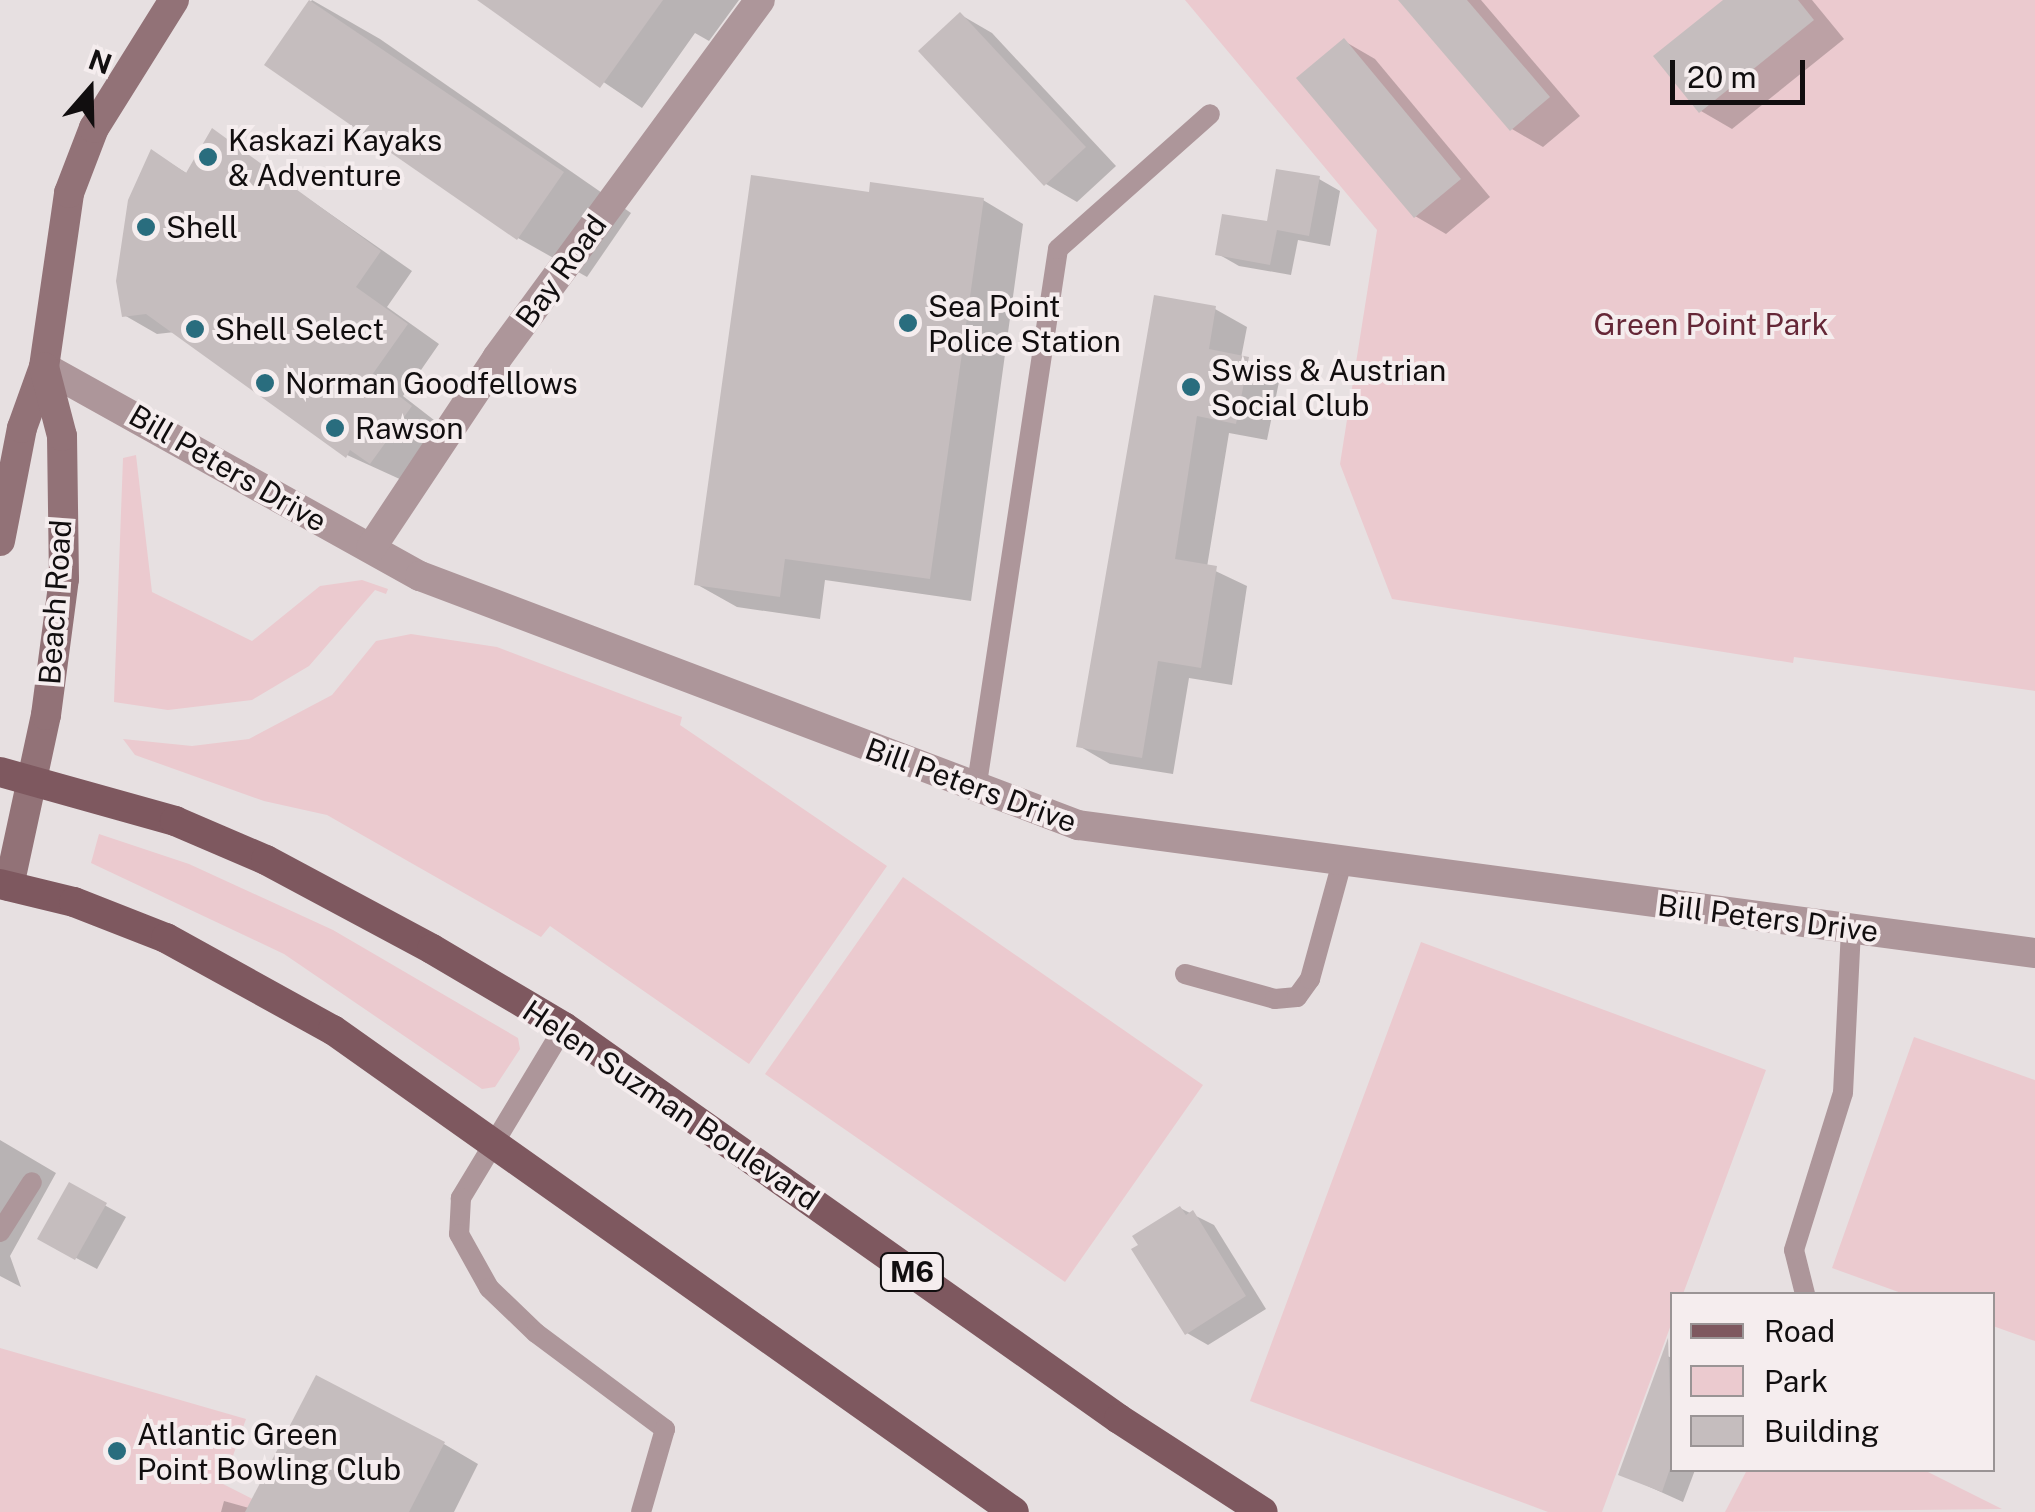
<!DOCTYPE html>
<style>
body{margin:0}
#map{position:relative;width:2035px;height:1512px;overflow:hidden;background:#e7e0e1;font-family:"Public Sans",sans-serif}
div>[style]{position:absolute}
.green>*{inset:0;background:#ebcacf}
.shadow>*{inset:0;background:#0003}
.building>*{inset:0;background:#c5bdbe}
.lane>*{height:20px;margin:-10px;padding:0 10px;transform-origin:10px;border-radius:10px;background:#ad969a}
.street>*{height:30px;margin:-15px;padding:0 15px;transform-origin:15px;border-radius:15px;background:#ad969a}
.secondary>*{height:30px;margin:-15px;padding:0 15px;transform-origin:15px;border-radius:15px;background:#927277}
.primary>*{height:30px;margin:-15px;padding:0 15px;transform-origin:15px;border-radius:15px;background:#7e585f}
.dots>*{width:28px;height:28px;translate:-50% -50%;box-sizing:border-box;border:5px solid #f5edee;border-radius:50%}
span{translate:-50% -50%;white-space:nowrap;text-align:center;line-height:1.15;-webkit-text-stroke:8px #f5edee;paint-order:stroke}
.shield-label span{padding:2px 8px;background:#f5edee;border:2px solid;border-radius:8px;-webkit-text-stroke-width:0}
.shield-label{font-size:28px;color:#110e0f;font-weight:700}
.poi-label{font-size:30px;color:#110e0f}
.left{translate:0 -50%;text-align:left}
.street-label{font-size:30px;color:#110e0f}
.park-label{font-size:30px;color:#652737}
.legend{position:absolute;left:1670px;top:1292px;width:325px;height:180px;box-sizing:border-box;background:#f5edee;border:2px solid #9a9495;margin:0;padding:12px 18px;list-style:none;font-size:30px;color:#110e0f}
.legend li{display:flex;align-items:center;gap:20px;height:50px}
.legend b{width:50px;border:2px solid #9a9495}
.north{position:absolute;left:40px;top:40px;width:100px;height:100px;-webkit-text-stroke:8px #f5edee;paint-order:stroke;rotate:20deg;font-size:28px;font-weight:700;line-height:40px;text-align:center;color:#110e0f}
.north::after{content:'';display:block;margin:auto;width:35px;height:45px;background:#110e0f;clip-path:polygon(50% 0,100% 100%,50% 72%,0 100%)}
.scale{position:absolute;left:1670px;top:60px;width:135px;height:45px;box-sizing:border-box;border:5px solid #110e0f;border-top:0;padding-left:12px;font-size:30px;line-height:35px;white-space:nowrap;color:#110e0f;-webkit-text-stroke:8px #f5edee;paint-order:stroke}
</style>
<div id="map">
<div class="green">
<div style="clip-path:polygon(1185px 0,2035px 0,2035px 691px,1794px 657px,1793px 663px,1392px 599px,1340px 464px,1377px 230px)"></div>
<div style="clip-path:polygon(136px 455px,152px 592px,252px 641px,320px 586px,362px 580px,388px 589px,386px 594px,375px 590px,309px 666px,252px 700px,168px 710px,114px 702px,123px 458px)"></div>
<div style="clip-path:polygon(411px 634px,497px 647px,682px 717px,680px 725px,887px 866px,749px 1064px,550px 926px,541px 937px,327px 815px,264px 801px,135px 755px,123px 739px,192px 746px,249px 739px,332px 695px,376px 641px)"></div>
<div style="clip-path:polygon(99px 834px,189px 864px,333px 930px,518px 1038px,520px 1049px,495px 1087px,482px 1089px,284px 954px,91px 863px)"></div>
<div style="clip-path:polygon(903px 877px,1203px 1085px,1065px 1282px,765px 1074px)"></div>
<div style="clip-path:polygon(1421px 942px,1766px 1070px,1683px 1294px,1672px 1294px,1672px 1322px,1602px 1512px,1548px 1512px,1250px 1401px)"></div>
<div style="clip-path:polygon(1914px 1037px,2035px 1080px,2035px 1341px,1993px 1326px,1992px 1294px,1904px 1294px,1832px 1268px)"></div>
<div style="clip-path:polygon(0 1348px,246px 1419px,223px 1484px,278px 1512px,0 1512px)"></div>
<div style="clip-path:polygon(1747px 1470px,1924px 1470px,2002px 1509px,1725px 1512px)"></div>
</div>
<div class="shadow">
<div style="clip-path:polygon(312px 0,380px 39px,631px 213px,587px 277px,518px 238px,267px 65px)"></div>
<div style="clip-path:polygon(482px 0,739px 0,709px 41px,695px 33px,642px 108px)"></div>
<div style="clip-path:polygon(1402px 0,1481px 0,1580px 116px,1543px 147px,1512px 129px)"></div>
<div style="clip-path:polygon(1727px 0,1812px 0,1844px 39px,1732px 129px,1701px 111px)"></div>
<div style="clip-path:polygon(961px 15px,992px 33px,1116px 166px,1077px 202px,1046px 184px)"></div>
<div style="clip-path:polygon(1344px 41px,1375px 59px,1490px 197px,1446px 234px,1415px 216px)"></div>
<div style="clip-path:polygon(213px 132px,412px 271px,387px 307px,439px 344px,403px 396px,443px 427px,404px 481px,347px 455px,175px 332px,157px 334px,124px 315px,152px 152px,188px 174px)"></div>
<div style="clip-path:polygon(1319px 179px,1340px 191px,1330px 246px,1298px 240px,1291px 275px,1239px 266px,1218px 254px,1269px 224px)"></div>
<div style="clip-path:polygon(871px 194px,983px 200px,1023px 224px,971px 601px,825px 580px,820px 619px,737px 607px,696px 584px)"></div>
<div style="clip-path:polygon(1215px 309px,1247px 327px,1241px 358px,1280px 377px,1267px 440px,1229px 433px,1207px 567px,1247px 586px,1232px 685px,1189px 678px,1173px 774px,1110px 764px,1079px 746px)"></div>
<div style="clip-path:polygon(0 1140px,56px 1173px,10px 1256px,21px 1287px,0 1276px)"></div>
<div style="clip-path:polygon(70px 1186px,126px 1217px,97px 1269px,61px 1250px)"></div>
<div style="clip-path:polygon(1180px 1208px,1214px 1225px,1266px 1309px,1208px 1345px,1187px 1333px)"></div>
<div style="clip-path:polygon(1665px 1355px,1672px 1358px,1672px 1470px,1695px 1470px,1683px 1502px,1621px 1474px)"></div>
<div style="clip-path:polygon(444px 1444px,478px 1464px,454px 1512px,221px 1512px,224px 1501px,249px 1508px)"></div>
</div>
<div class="building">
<div style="clip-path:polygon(309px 0,564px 172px,517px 240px,264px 65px)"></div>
<div style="clip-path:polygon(477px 0,663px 0,600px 88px)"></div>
<div style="clip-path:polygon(1398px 0,1467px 0,1550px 97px,1510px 131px)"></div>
<div style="clip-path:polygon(1723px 0,1798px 0,1814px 20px,1699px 113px,1653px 56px)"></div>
<div style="clip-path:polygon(960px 12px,1086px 147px,1044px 186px,918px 51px)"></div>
<div style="clip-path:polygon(1344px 38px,1461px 179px,1414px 218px,1296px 78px)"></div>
<div style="clip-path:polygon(212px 128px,381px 251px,356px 287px,408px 324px,372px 375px,412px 406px,370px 464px,350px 450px,346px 458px,146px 314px,122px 317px,116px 281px,128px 200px,151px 149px,186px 173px)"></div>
<div style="clip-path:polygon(1276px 169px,1320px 176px,1309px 236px,1277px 230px,1270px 265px,1215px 255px,1222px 214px,1267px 221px)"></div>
<div style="clip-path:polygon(751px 175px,869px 192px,870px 182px,984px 198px,930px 579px,785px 559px,780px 597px,694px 585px)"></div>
<div style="clip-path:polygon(1154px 295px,1216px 306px,1209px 349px,1249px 357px,1236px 424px,1197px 416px,1175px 559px,1217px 566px,1201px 668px,1158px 661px,1142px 758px,1076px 747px)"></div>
<div style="clip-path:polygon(69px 1182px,107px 1203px,75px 1260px,37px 1239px)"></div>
<div style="clip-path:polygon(1180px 1206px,1186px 1215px,1193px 1210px,1246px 1296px,1185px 1335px,1131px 1249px,1138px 1245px,1132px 1236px)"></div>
<div style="clip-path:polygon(1668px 1338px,1672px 1463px,1662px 1492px,1618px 1475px)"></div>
<div style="clip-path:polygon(316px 1375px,445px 1442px,409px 1512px,245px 1512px)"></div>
</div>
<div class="lane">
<div style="left:976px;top:790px;width:547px;rotate:-81.38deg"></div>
<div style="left:1058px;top:249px;width:203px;rotate:-41.6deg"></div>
<div style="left:1185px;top:974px;width:93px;rotate:15.5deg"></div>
<div style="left:1275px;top:999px;width:22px;rotate:-5deg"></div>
<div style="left:1297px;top:997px;width:22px;rotate:-54deg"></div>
<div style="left:1310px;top:979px;width:121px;rotate:-74.7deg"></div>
<div style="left:564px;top:1027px;width:200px;rotate:121.1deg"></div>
<div style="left:461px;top:1198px;width:36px;rotate:93deg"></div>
<div style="left:459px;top:1234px;width:62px;rotate:60.9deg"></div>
<div style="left:489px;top:1288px;width:65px;rotate:43.8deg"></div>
<div style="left:536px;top:1333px;width:161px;rotate:36.7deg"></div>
<div style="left:665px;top:1429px;width:86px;rotate:106.1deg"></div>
<div style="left:0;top:1232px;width:59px;rotate:-57.4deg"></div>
<div style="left:1805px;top:1294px;width:45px;rotate:-104deg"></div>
<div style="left:1794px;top:1250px;width:164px;rotate:-72.7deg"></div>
<div style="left:1843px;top:1093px;width:164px;rotate:-87.2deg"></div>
</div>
<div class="street">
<div style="left:44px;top:367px;width:430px;rotate:29.1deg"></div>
<div style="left:420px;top:576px;width:704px;rotate:20.73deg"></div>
<div style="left:1078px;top:825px;width:966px;rotate:7.62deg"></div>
<div style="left:371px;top:548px;width:228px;rotate:-56.4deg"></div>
<div style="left:497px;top:358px;width:444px;rotate:-53.7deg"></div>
</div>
<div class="secondary">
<div style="left:0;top:541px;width:115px;rotate:-79deg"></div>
<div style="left:22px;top:428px;width:65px;rotate:-70.2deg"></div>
<div style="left:44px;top:367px;width:176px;rotate:-81.8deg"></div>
<div style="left:69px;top:193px;width:70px;rotate:-69deg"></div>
<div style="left:94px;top:128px;width:151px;rotate:-58deg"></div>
<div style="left:9px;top:886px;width:175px;rotate:-77.8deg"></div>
<div style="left:46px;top:715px;width:137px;rotate:-82.5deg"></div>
<div style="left:64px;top:579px;width:143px;rotate:-90.8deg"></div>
<div style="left:62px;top:436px;width:71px;rotate:-104.6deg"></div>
</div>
<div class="primary">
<div style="left:0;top:772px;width:182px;rotate:15.6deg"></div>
<div style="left:175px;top:821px;width:99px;rotate:23.2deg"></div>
<div style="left:266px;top:860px;width:188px;rotate:28.2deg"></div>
<div style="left:432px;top:949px;width:153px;rotate:30.6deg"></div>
<div style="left:564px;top:1027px;width:679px;rotate:35.23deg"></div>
<div style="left:1119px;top:1419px;width:171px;rotate:32.9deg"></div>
<div style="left:0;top:884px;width:76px;rotate:13.7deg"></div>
<div style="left:74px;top:902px;width:99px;rotate:21.4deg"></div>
<div style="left:166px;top:938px;width:191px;rotate:28.9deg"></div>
<div style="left:333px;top:1030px;width:834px;rotate:35.29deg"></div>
</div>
<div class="dots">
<div style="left:208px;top:157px;background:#296d7e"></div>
<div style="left:146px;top:227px;background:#296d7e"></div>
<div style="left:908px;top:323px;background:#296d7e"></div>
<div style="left:195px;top:329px;background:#296d7e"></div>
<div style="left:265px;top:383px;background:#296d7e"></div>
<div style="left:1191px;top:387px;background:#296d7e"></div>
<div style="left:335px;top:428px;background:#296d7e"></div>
<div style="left:117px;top:1451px;background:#296d7e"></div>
</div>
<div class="shield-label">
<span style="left:912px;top:1272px">M6</span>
</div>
<div class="poi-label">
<span class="left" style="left:228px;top:157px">Kaskazi Kayaks<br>&amp; Adventure</span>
<span class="left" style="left:166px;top:227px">Shell</span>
<span class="left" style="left:928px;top:323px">Sea Point<br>Police Station</span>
<span class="left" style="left:215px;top:329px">Shell Select</span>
<span class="left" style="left:1211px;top:387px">Swiss &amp; Austrian<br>Social Club</span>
<span class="left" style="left:285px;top:383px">Norman Goodfellows</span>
<span class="left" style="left:355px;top:428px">Rawson</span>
<span class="left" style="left:137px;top:1451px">Atlantic Green<br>Point Bowling Club</span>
</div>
<div class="street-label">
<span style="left:561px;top:271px;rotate:-54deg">Bay Road</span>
<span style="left:228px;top:468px;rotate:30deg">Bill Peters Drive</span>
<span style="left:55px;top:602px;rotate:-86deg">Beach Road</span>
<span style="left:971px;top:785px;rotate:20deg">Bill Peters Drive</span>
<span style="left:1768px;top:918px;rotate:7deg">Bill Peters Drive</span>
<span style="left:671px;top:1105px;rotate:34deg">Helen Suzman Boulevard</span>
</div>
<div class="park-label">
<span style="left:1711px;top:324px">Green Point Park</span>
</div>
<ul class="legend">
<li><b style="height:12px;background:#7e585f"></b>Road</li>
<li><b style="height:28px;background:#ebcacf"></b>Park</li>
<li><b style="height:28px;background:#c5bdbe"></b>Building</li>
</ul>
<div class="north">N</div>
<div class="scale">20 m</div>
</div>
